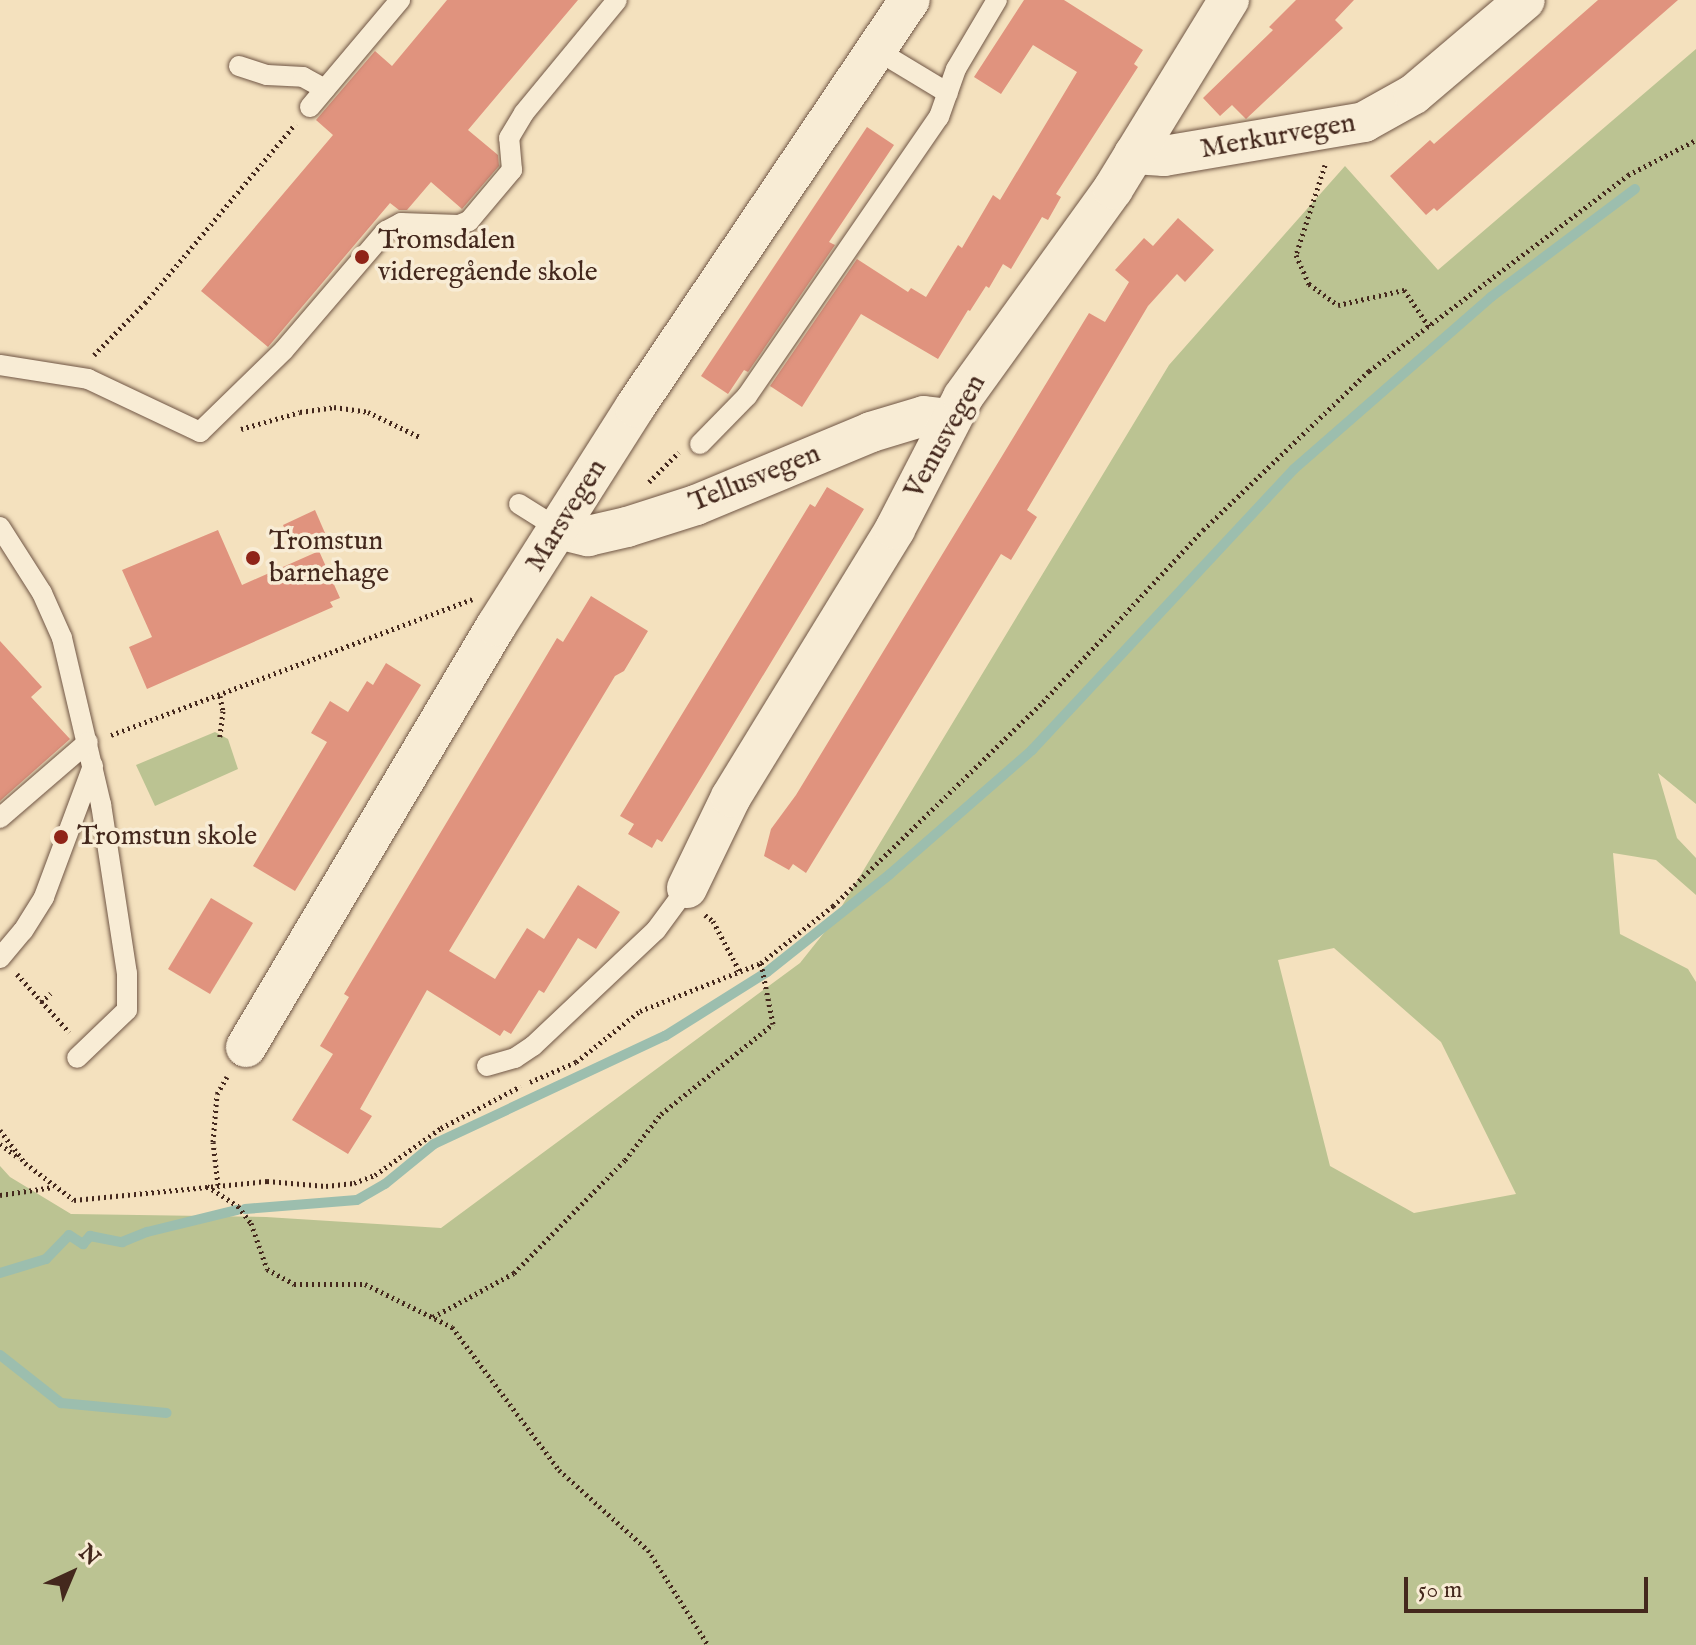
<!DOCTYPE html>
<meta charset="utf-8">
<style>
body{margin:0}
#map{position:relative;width:1696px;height:1645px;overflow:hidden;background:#f4e1be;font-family:"IM FELL English",serif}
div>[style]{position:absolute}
.green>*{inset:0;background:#bbc392}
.stream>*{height:10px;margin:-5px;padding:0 5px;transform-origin:5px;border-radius:5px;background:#9cbeae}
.building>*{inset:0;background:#e0937e}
.path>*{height:5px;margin-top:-2.5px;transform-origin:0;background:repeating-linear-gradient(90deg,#44281d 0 2px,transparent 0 6px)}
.roads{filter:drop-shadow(0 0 2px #705645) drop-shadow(0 0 2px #705645)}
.service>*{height:20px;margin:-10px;padding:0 10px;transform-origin:10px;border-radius:10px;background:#f8ecd5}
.minor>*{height:40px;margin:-20px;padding:0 20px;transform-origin:20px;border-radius:20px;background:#f8ecd5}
.dots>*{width:22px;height:22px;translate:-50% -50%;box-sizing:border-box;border:4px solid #f8ecd5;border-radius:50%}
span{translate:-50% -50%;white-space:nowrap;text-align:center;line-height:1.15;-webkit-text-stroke:7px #f8ecd5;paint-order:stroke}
.street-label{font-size:28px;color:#44281d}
.poi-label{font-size:28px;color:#44281d}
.left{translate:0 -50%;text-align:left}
.north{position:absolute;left:32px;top:1533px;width:80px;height:80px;-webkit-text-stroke:6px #f8ecd5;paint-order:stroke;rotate:44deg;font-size:22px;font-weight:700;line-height:32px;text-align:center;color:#44281d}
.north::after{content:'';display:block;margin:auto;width:28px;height:36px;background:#44281d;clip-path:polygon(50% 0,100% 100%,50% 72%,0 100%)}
.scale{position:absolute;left:1404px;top:1577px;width:244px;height:36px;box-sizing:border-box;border:4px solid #44281d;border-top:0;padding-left:10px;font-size:24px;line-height:28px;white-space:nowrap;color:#44281d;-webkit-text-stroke:6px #f8ecd5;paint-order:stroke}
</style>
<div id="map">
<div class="green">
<div style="clip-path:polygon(evenodd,1696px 49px,1696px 804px,1658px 773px,1677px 838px,1696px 858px,1696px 895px,1656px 860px,1613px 853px,1620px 934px,1688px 969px,1696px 982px,1696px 1645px,0 1645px,0 1166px,10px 1177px,71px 1214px,266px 1217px,441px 1228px,800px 963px,831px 924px,1169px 365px,1345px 166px,1438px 270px,1696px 49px,1334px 948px,1441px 1042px,1516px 1194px,1414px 1213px,1330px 1166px,1278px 960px,1334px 948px)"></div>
<div style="clip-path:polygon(215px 732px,228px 739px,238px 769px,155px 806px,136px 765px)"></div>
</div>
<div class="stream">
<div style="left:245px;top:1209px;width:112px;rotate:-4.6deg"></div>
<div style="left:357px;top:1200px;width:32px;rotate:-30deg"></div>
<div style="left:385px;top:1184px;width:63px;rotate:-39.2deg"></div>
<div style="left:434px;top:1144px;width:255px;rotate:-25.1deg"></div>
<div style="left:665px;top:1036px;width:120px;rotate:-32.1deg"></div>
<div style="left:767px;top:972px;width:157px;rotate:-38.5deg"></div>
<div style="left:890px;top:874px;width:189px;rotate:-41.1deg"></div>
<div style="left:1032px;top:750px;width:384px;rotate:-47deg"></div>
<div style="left:1294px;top:469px;width:262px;rotate:-41.1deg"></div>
<div style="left:1491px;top:297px;width:180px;rotate:-36.9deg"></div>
<div style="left:0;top:1273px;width:48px;rotate:-16.9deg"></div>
<div style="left:46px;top:1259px;width:33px;rotate:-46deg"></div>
<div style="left:69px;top:1235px;width:17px;rotate:33deg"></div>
<div style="left:83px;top:1244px;width:11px;rotate:-49deg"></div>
<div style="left:90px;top:1236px;width:33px;rotate:11deg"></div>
<div style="left:122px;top:1242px;width:27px;rotate:-22deg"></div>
<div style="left:147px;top:1232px;width:93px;rotate:-13.7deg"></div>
<div style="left:0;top:1355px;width:78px;rotate:38.2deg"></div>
<div style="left:61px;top:1403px;width:106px;rotate:5.4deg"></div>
</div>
<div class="building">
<div style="clip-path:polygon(447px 0,578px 0,468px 130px,498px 155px,499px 166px,462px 209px,431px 182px,407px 210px,399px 210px,390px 203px,268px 347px,201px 291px,333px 135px,316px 120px,375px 51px,392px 66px)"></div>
<div style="clip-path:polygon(1024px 0,1064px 0,1143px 50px,1134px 64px,1138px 67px,1056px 194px,1061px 197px,1048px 220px,1042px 217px,1011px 269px,1003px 264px,989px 288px,986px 286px,970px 311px,968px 310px,938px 359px,861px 314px,802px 407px,770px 386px,857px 259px,908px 292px,911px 288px,926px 297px,958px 245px,962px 248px,993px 195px,1000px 200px,1077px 72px,1033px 45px,1001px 94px,974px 77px)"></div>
<div style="clip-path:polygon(1296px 0,1354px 0,1335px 20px,1343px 28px,1246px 119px,1232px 105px,1220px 116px,1203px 98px,1273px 30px,1269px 27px)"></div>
<div style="clip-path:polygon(1598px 0,1678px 0,1437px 211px,1434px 208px,1426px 215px,1390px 176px,1430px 140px,1434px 144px)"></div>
<div style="clip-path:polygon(867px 127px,894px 145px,829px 242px,835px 245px,748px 372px,744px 370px,728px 394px,701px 376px)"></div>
<div style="clip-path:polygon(1178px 218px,1214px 250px,1185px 282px,1177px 274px,1148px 306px,1027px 510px,1037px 517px,1011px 560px,1001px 554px,806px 873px,793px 864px,789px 870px,764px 856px,771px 829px,796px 795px,1089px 313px,1105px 322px,1129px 282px,1115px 270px,1144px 238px,1153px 246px)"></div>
<div style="clip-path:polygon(827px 487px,864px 509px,662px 842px,657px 839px,652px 848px,628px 834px,634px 824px,620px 816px,810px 504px,815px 507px)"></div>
<div style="clip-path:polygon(315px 510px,325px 533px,293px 547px,283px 525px)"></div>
<div style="clip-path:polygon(218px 530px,242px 585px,319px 551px,340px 598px,330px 602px,333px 607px,147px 689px,129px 647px,152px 637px,122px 570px)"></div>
<div style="clip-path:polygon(591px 596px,648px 631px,624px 671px,615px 676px,449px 951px,495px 979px,527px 928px,544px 939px,578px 885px,620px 912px,596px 949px,578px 938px,544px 993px,539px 990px,511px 1034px,504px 1030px,500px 1036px,427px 990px,360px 1109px,372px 1116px,348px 1154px,292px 1120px,333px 1054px,320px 1046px,349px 997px,344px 994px,557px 638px,563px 642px)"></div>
<div style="clip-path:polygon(0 641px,42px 687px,31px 697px,70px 739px,0 801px)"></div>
<div style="clip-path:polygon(386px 663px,421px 685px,295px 891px,253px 866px,327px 742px,311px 733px,330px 701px,348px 712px,367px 681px,373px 685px)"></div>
<div style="clip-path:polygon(211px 898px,253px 923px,210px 994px,168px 969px)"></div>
</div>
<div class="path">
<div style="left:1325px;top:165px;width:95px;rotate:107.9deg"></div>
<div style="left:1296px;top:255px;width:32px;rotate:66deg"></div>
<div style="left:1309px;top:284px;width:36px;rotate:36deg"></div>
<div style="left:1338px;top:305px;width:68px;rotate:-12.8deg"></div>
<div style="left:1404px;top:290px;width:46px;rotate:55.6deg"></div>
<div style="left:94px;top:355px;width:73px;rotate:-45.6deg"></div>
<div style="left:145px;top:303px;width:234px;rotate:-50deg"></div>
<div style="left:241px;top:429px;width:61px;rotate:-16.1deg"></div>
<div style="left:300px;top:412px;width:34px;rotate:-8deg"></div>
<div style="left:334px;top:407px;width:34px;rotate:8deg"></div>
<div style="left:368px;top:412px;width:58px;rotate:25.7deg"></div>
<div style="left:649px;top:482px;width:42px;rotate:-45deg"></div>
<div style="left:220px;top:696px;width:15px;rotate:79deg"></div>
<div style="left:223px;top:711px;width:26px;rotate:97deg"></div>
<div style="left:111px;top:735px;width:386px;rotate:-20.6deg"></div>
<div style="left:705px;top:915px;width:10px;rotate:37deg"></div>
<div style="left:713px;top:921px;width:58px;rotate:62.1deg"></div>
<div style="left:17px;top:974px;width:78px;rotate:48.1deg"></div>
<div style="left:41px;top:1002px;width:13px;rotate:-42deg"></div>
<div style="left:530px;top:1082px;width:50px;rotate:-23.5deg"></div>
<div style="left:576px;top:1062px;width:82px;rotate:-38.6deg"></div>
<div style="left:640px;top:1011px;width:130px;rotate:-21.6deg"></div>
<div style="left:761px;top:963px;width:92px;rotate:-38.4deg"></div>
<div style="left:833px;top:906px;width:293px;rotate:-44.2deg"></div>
<div style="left:1043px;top:702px;width:235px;rotate:-47.1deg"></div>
<div style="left:1203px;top:530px;width:230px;rotate:-43.8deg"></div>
<div style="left:1369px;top:371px;width:325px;rotate:-37.1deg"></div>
<div style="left:1628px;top:175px;width:76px;rotate:-27.2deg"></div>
<div style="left:0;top:1130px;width:41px;rotate:52.9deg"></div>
<div style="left:25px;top:1163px;width:61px;rotate:37.1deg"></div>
<div style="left:74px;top:1200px;width:194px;rotate:-5.6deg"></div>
<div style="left:267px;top:1181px;width:59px;rotate:4.8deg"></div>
<div style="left:326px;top:1186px;width:28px;rotate:-6deg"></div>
<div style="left:354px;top:1183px;width:22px;rotate:-21deg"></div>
<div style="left:375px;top:1175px;width:81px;rotate:-35.5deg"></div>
<div style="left:441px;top:1128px;width:90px;rotate:-27.7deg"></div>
<div style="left:0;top:1144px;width:24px;rotate:36deg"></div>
<div style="left:218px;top:1185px;width:43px;rotate:-96.6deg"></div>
<div style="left:213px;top:1142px;width:48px;rotate:-85.2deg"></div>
<div style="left:217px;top:1094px;width:20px;rotate:-60deg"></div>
<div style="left:207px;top:1186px;width:37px;rotate:33deg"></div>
<div style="left:238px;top:1206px;width:21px;rotate:53deg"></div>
<div style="left:251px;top:1223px;width:49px;rotate:70.8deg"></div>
<div style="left:267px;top:1269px;width:31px;rotate:29deg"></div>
<div style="left:294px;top:1284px;width:71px"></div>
<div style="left:365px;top:1284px;width:97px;rotate:26.3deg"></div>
<div style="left:452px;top:1327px;width:179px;rotate:53.2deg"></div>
<div style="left:559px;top:1470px;width:120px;rotate:42deg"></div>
<div style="left:648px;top:1550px;width:112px;rotate:57.7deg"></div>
<div style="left:0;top:1195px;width:54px;rotate:-8.6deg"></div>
<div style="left:433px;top:1317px;width:92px;rotate:-28.5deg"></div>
<div style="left:514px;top:1273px;width:158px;rotate:-45.5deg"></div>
<div style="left:625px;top:1160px;width:58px;rotate:-52deg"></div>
<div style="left:661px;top:1114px;width:144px;rotate:-38.8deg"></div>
<div style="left:773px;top:1024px;width:62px;rotate:-101.1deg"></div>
</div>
<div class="roads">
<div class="service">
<div style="left:875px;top:49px;width:85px;rotate:31.1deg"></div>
<div style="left:239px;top:66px;width:29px;rotate:18deg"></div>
<div style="left:267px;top:75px;width:36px;rotate:3deg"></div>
<div style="left:303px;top:77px;width:25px;rotate:29deg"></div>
<div style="left:310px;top:107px;width:140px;rotate:-49.9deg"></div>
<div style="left:0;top:365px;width:89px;rotate:9deg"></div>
<div style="left:88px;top:379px;width:124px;rotate:25.3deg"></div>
<div style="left:200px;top:432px;width:117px;rotate:-44.3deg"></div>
<div style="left:284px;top:350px;width:157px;rotate:-49.4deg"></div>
<div style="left:386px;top:231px;width:17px;rotate:-28deg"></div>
<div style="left:401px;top:223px;width:58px;rotate:2deg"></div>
<div style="left:459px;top:225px;width:11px;rotate:-22deg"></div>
<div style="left:469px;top:221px;width:67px;rotate:-49.9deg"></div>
<div style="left:512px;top:170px;width:32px;rotate:-95deg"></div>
<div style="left:509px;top:138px;width:29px;rotate:-59deg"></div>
<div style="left:524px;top:113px;width:146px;rotate:-50.5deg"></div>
<div style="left:700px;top:444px;width:67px;rotate:-45.6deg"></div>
<div style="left:747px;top:396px;width:339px;rotate:-55.5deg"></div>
<div style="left:939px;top:117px;width:51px;rotate:-70.5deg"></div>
<div style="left:956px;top:69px;width:80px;rotate:-59.3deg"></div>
<div style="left:519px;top:504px;width:47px;rotate:32deg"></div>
<div style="left:0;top:527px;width:78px;rotate:57.5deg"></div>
<div style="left:42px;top:593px;width:49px;rotate:66deg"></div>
<div style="left:62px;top:638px;width:171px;rotate:76.8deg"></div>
<div style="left:101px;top:804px;width:171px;rotate:81.3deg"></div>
<div style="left:127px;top:973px;width:37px;rotate:90deg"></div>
<div style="left:127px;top:1010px;width:69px;rotate:136.2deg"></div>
<div style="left:0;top:818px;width:116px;rotate:-40.8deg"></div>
<div style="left:0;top:958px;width:35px;rotate:-50deg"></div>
<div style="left:23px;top:931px;width:40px;rotate:-58deg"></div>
<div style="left:44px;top:897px;width:140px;rotate:-69.5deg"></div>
<div style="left:487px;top:1066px;width:29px;rotate:-16deg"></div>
<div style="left:515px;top:1058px;width:22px;rotate:-34deg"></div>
<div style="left:533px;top:1046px;width:169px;rotate:-43.3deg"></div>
<div style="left:656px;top:930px;width:52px;rotate:-53.6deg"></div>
</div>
<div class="minor">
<div style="left:1134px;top:154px;width:30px;rotate:4deg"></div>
<div style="left:1164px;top:156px;width:203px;rotate:-9.6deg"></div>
<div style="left:1364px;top:122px;width:57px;rotate:-29.2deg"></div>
<div style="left:1414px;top:94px;width:145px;rotate:-40.3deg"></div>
<div style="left:559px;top:529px;width:30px;rotate:14deg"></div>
<div style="left:588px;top:536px;width:40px;rotate:-13deg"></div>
<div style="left:627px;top:527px;width:72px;rotate:-17.7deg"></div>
<div style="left:696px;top:505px;width:190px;rotate:-22.6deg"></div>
<div style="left:871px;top:432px;width:55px;rotate:-16.8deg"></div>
<div style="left:924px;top:416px;width:26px;rotate:7deg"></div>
<div style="left:687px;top:888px;width:101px;rotate:-64.2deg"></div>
<div style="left:731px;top:797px;width:314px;rotate:-58.5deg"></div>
<div style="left:895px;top:529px;width:148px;rotate:-62.7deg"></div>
<div style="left:963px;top:397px;width:256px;rotate:-54.2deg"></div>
<div style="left:1113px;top:189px;width:222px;rotate:-58.5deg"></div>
<div style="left:246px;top:1047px;width:490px;rotate:-59.3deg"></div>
<div style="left:496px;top:626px;width:259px;rotate:-57.6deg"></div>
<div style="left:635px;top:407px;width:491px;rotate:-56deg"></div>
</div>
</div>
<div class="dots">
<div style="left:362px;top:257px;background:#8f2418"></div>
<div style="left:253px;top:558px;background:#8f2418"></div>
<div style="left:61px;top:837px;background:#8f2418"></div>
</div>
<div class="street-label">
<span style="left:1278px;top:137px;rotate:-10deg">Merkurvegen</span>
<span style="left:946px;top:437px;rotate:-61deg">Venusvegen</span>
<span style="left:755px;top:479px;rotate:-22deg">Tellusvegen</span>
<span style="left:567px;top:516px;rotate:-58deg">Marsvegen</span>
</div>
<div class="poi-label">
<span class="left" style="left:378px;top:257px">Tromsdalen<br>videregående skole</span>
<span class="left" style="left:269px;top:558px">Tromstun<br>barnehage</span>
<span class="left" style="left:77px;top:837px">Tromstun skole</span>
</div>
<div class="north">N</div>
<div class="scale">50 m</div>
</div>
